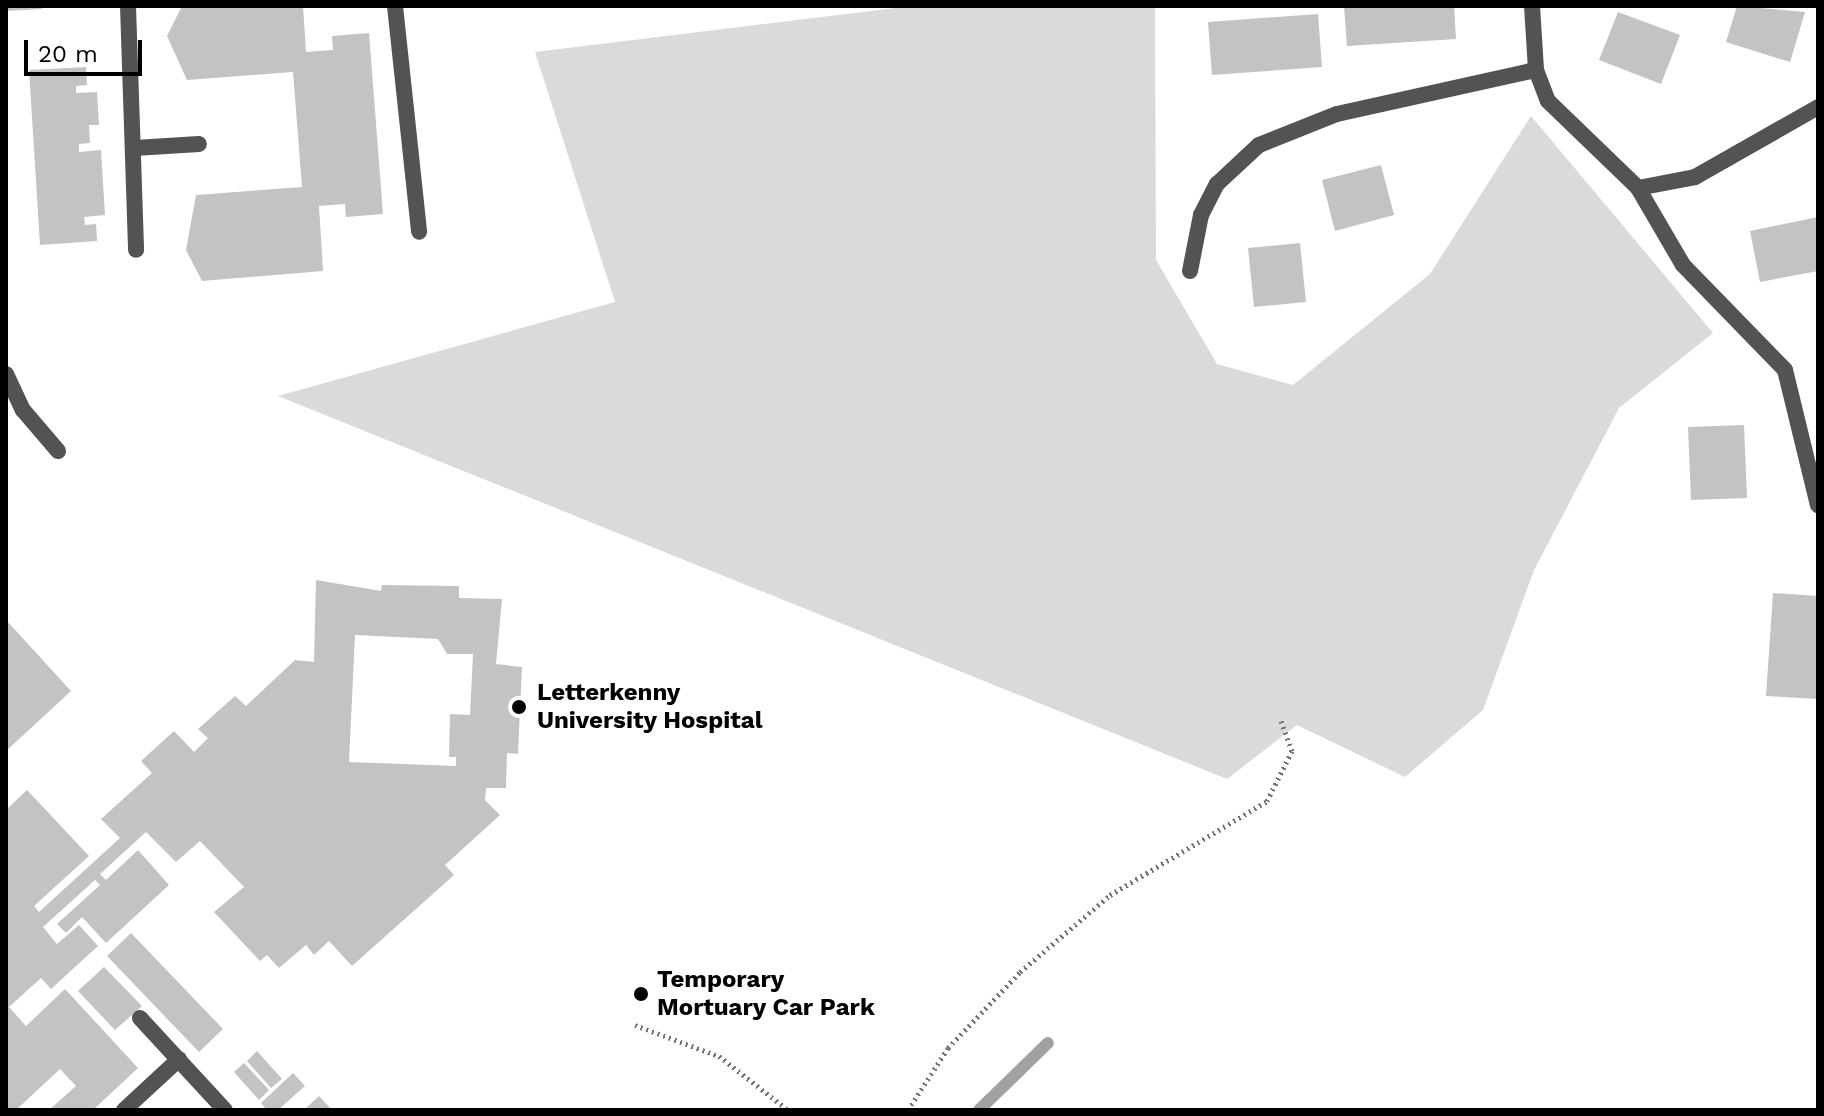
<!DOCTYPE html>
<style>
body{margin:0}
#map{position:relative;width:1824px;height:1116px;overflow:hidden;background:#fff;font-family:"Work Sans",sans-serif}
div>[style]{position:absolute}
.green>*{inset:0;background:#dadada}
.stream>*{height:12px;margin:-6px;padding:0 6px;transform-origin:6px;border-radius:6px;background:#a1a1a1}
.building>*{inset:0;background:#c3c3c3}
.path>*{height:5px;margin-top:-2.5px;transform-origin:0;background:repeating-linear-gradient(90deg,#757575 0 2px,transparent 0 6px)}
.service>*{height:16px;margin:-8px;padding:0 8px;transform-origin:8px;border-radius:8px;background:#535353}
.minor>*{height:16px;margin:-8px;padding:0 8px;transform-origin:8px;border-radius:8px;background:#535353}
.dots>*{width:22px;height:22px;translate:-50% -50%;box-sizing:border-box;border:4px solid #fff;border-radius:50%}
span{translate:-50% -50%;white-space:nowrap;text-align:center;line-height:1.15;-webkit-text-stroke:6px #fff;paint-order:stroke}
.poi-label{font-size:24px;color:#000;font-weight:700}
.left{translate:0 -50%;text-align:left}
.frame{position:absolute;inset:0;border:8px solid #000;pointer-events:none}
.scale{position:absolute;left:24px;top:40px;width:118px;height:36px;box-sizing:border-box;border:4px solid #000;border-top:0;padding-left:10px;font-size:24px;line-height:28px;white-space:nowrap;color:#000;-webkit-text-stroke:6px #fff;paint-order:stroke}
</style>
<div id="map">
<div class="green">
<div style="clip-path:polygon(912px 6px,1155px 6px,1156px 260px,1217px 364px,1293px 385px,1430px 274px,1531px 116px,1713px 333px,1619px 408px,1534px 570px,1483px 710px,1405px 777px,1297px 725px,1227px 779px,278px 396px,615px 302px,535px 52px)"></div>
</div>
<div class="stream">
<div style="left:979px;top:1110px;width:96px;rotate:-44.2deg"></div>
</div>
<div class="building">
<div style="clip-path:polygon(6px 6px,41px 6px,42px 9px,6px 11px)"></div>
<div style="clip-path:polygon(182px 6px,303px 6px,306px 52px,333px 50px,332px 36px,369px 33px,383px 214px,346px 217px,345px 204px,319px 206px,323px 271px,202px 281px,186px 250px,196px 195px,302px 187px,293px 72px,187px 80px,167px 36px)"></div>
<div style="clip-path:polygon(1344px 6px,1454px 6px,1456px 39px,1347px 46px)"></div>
<div style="clip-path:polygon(1737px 6px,1805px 12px,1790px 62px,1726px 42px)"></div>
<div style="clip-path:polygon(1618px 12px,1680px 35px,1661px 84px,1599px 60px)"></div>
<div style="clip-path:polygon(1318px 14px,1322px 67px,1212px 75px,1208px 22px)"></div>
<div style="clip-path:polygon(86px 67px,87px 85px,76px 86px,76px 93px,97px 92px,99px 125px,89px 125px,90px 143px,79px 144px,79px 152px,101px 150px,105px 215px,84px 217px,85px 225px,96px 224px,97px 241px,40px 245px,29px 70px)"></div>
<div style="clip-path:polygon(1381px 165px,1394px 215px,1335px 231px,1322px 180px)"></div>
<div style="clip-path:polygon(1818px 217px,1818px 271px,1760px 282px,1750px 231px)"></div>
<div style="clip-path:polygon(1300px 243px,1306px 302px,1254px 307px,1248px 248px)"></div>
<div style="clip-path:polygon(1744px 425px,1747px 498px,1691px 500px,1688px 427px)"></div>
<div style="clip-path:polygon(evenodd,316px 580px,381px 591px,382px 585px,459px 586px,459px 598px,502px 599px,496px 664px,522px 667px,518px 754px,507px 753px,506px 788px,486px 788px,485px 800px,500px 815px,445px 865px,454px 875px,352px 966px,329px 941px,314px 955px,306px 945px,279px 968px,267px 955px,260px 961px,214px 912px,244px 887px,200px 841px,176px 862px,146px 832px,100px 874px,106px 880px,138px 850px,169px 885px,106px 943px,82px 917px,66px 933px,57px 924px,100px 885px,95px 880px,43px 927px,57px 944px,79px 925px,98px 946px,51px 989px,41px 978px,9px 1007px,26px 1026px,65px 989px,138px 1068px,93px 1110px,49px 1110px,76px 1086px,60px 1069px,16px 1110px,6px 1110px,6px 810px,27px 790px,89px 856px,34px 906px,39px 912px,120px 838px,101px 819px,152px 773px,141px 761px,174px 731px,194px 752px,208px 738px,198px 729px,235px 696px,246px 706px,295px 660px,314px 662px,316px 580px,355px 635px,438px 639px,447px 654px,473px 654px,470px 715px,450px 714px,449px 757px,456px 757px,456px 766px,349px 762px,355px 635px)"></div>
<div style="clip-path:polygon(1773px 593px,1818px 596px,1818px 699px,1766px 696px)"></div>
<div style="clip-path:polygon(6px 620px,71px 691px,6px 751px)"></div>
<div style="clip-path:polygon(131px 933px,223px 1029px,199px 1052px,107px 956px)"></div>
<div style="clip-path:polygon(104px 967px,142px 1006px,115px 1030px,78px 991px)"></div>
<div style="clip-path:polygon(257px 1051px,282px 1079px,271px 1088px,247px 1061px)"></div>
<div style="clip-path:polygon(244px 1063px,269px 1090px,259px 1100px,234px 1072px)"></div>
<div style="clip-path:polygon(293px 1073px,305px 1086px,278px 1110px,267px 1110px,261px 1103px)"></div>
<div style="clip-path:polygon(319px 1096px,332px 1110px,304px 1110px)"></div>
</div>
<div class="path">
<div style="left:635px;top:1025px;width:90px;rotate:20.3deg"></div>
<div style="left:719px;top:1056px;width:88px;rotate:38deg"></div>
<div style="left:908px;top:1110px;width:74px;rotate:-57.2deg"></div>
<div style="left:948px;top:1048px;width:105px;rotate:-46.5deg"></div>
<div style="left:1020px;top:972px;width:118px;rotate:-40.5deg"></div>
<div style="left:1110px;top:895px;width:183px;rotate:-30.9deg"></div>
<div style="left:1267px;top:801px;width:56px;rotate:-63.4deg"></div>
<div style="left:1292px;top:751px;width:35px;rotate:-110deg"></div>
</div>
<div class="service">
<div style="left:6px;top:374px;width:40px;rotate:65deg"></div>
<div style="left:23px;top:410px;width:54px;rotate:49.5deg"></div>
<div style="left:140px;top:1018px;width:125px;rotate:47.3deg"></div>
<div style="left:124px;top:1110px;width:75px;rotate:-42.8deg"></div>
</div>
<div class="minor">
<div style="left:128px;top:6px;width:244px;rotate:88.1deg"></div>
<div style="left:395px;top:6px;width:227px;rotate:83.9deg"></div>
<div style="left:1532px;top:6px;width:64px;rotate:86.4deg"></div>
<div style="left:1536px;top:70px;width:33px;rotate:69deg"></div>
<div style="left:1548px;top:101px;width:125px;rotate:44deg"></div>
<div style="left:1638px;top:188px;width:58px;rotate:-10.9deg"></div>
<div style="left:1695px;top:177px;width:142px;rotate:-29.6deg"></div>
<div style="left:135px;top:148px;width:64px;rotate:-3.6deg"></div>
<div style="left:1638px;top:188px;width:89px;rotate:59.7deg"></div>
<div style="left:1683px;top:265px;width:146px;rotate:45.8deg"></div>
<div style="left:1785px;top:370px;width:139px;rotate:76.3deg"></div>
<div style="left:1190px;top:271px;width:57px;rotate:-78.9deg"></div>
<div style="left:1201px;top:215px;width:35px;rotate:-63deg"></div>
<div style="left:1217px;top:184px;width:57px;rotate:-42.9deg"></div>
<div style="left:1259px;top:145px;width:84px;rotate:-21.7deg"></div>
<div style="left:1337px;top:114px;width:204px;rotate:-12.5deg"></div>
</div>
<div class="dots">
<div style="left:519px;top:707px;background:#000"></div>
<div style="left:641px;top:994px;background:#000"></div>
</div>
<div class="poi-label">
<span class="left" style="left:537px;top:707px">Letterkenny<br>University Hospital</span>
<span class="left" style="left:657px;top:994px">Temporary<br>Mortuary Car Park</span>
</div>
<div class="frame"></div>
<div class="scale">20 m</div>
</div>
